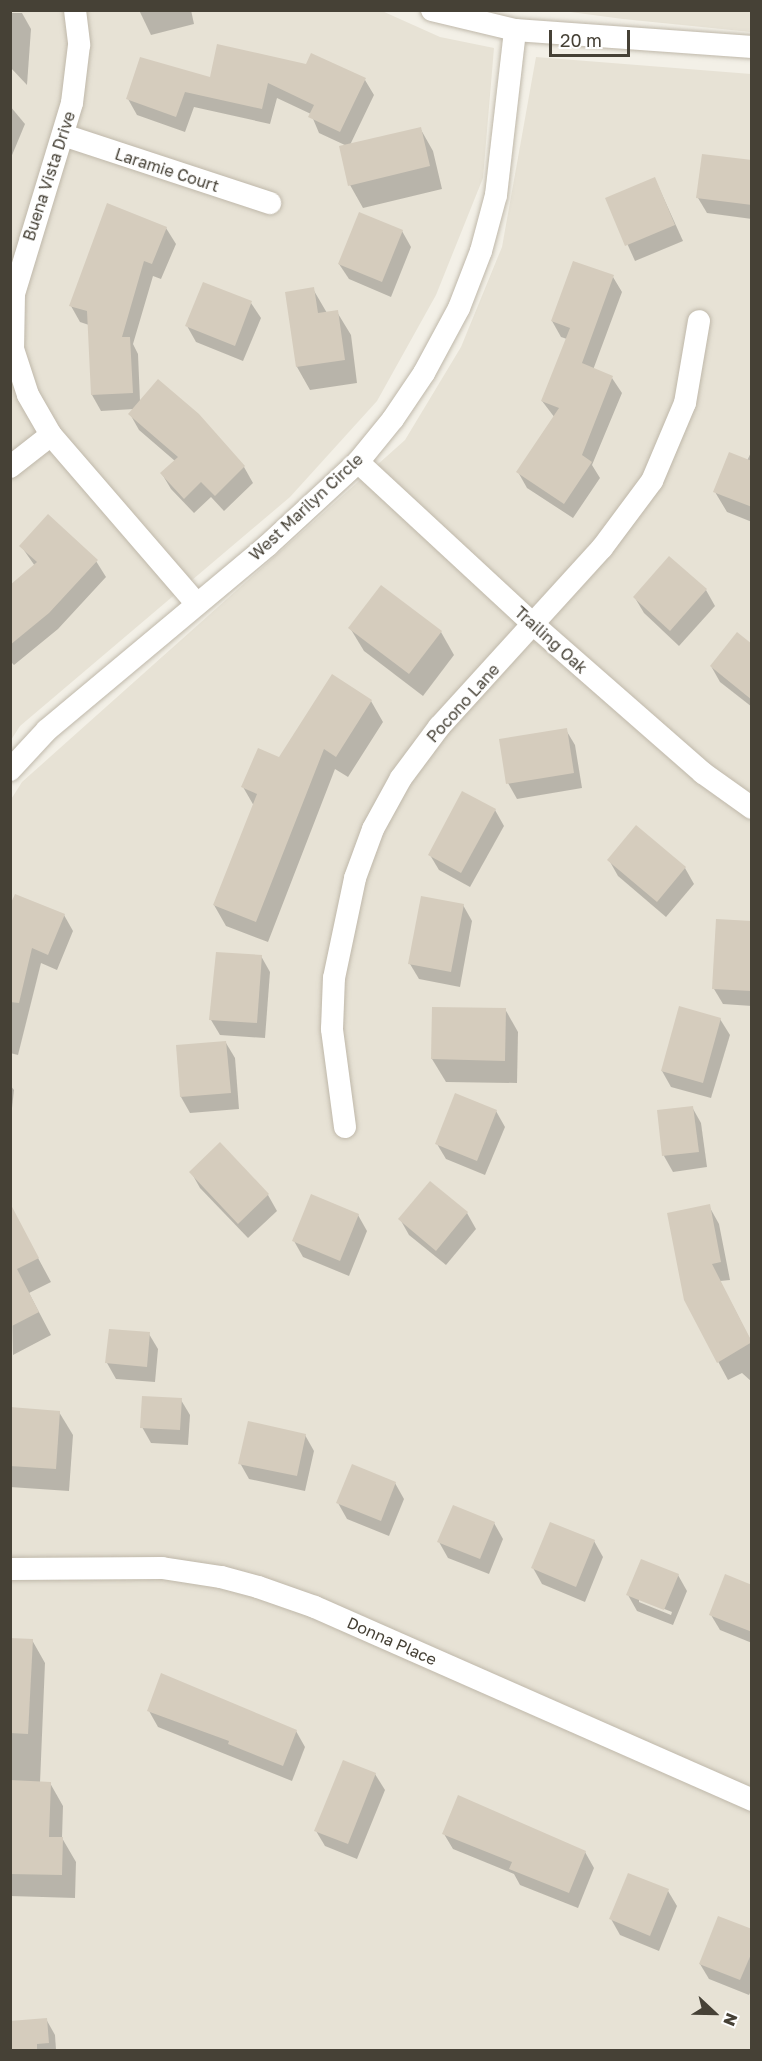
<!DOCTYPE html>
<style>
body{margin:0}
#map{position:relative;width:762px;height:2061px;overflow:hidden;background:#f3f0e7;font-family:"Golos Text",sans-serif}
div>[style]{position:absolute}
.residential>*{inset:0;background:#e7e2d5}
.shadow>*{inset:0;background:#0003}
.building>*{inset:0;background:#d5ccbd}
.roads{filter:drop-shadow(0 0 2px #bfb8aa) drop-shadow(0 0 2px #bfb8aa)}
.street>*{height:22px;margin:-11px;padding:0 11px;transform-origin:11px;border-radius:11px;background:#fff}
span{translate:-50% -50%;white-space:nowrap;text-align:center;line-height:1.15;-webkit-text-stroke:5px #fff;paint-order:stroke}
.street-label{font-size:16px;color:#464136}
.frame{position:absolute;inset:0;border:12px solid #464136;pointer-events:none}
.north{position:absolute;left:684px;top:1983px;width:60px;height:60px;-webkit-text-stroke:4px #fff;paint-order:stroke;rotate:112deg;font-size:16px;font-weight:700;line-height:24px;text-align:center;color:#464136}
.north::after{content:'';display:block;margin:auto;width:21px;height:27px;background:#464136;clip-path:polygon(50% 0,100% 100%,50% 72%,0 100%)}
.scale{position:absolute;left:549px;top:30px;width:81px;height:27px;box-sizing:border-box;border:3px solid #464136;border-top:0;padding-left:8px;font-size:18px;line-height:21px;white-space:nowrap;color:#464136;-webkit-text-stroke:4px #fff;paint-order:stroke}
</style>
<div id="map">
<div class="residential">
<div style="clip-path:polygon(11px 11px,382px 11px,440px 37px,494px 48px,483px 178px,436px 295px,377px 401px,290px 497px,20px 726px,11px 740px)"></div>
<div style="clip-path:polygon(563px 11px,751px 11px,751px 32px,623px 19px)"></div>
<div style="clip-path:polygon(536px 57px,751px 74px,751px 2050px,11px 2050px,10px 801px,22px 782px,405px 440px,461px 347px,502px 247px)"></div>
</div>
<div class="shadow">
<div style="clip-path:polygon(139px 10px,191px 10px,194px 24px,151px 35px)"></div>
<div style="clip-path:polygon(10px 13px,22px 13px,31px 29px,27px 85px,10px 67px)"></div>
<div style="clip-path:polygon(211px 79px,365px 80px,374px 95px,350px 145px,420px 128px,433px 151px,442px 189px,363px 208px,350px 185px,347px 146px,319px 133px,311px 114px,277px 98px,270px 124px,194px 107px,185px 132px,137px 115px,128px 99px)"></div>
<div style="clip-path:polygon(10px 106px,25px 124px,10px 160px)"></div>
<div style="clip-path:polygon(752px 161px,752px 219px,707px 213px,698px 198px)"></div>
<div style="clip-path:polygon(655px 179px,683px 241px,635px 261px,607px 199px)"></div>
<div style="clip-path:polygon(166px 228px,176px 244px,161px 279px,153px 276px,133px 344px,138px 354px,140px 401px,158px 381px,244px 467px,253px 483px,224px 511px,211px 497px,194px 513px,171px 489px,162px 474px,175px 461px,139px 430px,130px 414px,134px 409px,101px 411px,92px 395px,89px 325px,80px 322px,71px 306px)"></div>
<div style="clip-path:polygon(402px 231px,411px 247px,391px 297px,349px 279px,339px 264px)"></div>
<div style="clip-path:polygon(613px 277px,622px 292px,593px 370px,612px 378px,622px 393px,592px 465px,600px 478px,573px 518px,527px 488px,518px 472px,555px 418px,542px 401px,567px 339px,561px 337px,552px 321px)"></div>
<div style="clip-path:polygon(204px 284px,251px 303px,261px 318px,243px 361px,196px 342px,187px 326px)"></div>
<div style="clip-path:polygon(313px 289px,327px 313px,337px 312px,351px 335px,357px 383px,310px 390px,297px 367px)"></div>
<div style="clip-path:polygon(752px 450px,752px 522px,727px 512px,715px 492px,747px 461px)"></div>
<div style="clip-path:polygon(21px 546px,96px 561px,106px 577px,58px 629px,14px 665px,10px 661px,10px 587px,35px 566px)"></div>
<div style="clip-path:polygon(706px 590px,715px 606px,679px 646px,644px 613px,635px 598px)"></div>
<div style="clip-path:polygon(350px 628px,441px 632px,454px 655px,423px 696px,364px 651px)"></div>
<div style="clip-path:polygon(752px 646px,752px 707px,720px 682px,711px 666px)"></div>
<div style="clip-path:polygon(371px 701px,383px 722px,348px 777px,335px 769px,268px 942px,226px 926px,214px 905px,254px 806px,243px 787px,280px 759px)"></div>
<div style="clip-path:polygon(566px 730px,575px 745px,582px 788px,517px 799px,508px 783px)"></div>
<div style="clip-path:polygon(495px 810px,504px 826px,470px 887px,439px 870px,430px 855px)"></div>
<div style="clip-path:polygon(609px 860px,685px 868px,694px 884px,666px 917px,618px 876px)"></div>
<div style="clip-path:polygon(463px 905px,472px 921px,460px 987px,419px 979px,410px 964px)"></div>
<div style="clip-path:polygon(10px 909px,64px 915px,73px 931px,57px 970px,41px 963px,18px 1055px,10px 1053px)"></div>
<div style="clip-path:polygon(752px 922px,752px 1006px,723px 1004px,714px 989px)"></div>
<div style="clip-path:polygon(261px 956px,270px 972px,265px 1038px,220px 1035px,211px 1020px)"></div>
<div style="clip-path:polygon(505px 1009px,518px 1032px,517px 1083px,446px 1082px,432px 1059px)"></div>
<div style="clip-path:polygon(720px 1019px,730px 1035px,711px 1098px,671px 1087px,662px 1071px)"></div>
<div style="clip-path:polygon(226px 1043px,235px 1058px,239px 1109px,190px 1113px,181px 1097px,178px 1046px)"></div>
<div style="clip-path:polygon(10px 1085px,14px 1090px,10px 1126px)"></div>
<div style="clip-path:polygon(692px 1107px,701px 1123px,707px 1167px,673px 1172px,664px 1156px,659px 1112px)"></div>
<div style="clip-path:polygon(496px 1111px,505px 1127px,485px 1175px,446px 1159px,437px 1144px)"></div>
<div style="clip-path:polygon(191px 1172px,268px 1195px,277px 1211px,248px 1238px,200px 1188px)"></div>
<div style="clip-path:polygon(10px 1206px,51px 1282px,29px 1293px,51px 1335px,13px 1355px)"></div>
<div style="clip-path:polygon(709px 1206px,719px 1224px,730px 1280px,720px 1281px,752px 1343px,752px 1382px,742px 1373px,728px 1380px,685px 1300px)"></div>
<div style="clip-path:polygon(467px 1213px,476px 1229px,446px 1265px,409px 1235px,400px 1219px)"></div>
<div style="clip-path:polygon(358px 1215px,367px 1231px,349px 1276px,303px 1257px,294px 1241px)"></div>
<div style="clip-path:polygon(149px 1334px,158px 1349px,155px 1382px,116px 1379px,107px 1363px)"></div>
<div style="clip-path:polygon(181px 1400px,190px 1415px,188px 1445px,151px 1443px,142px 1427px)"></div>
<div style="clip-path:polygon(10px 1409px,59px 1412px,73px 1435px,69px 1491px,10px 1487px)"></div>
<div style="clip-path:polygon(305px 1435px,314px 1451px,305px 1491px,249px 1479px,240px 1463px)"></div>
<div style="clip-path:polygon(395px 1483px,404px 1499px,389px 1536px,347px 1519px,338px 1503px)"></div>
<div style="clip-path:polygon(494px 1523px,503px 1539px,489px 1574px,448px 1558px,439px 1542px)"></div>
<div style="clip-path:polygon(594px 1541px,603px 1557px,585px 1602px,542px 1584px,533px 1568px)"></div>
<div style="clip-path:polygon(evenodd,678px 1575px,687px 1591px,673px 1625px,637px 1611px,628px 1595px,678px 1575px,639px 1599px,672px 1612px,671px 1615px,639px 1602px,639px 1599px)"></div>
<div style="clip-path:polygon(752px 1586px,752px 1643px,720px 1630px,711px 1615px)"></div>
<div style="clip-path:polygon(10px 1639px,32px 1640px,45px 1663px,40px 1783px,50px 1783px,63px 1806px,62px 1838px,76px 1862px,75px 1898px,10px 1896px)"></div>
<div style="clip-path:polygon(149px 1711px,296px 1731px,305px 1747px,292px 1781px,158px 1727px)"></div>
<div style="clip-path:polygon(344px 1762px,375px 1774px,385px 1790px,357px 1859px,325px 1846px,316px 1831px)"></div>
<div style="clip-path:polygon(444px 1834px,585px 1852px,594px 1868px,578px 1908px,520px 1885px,514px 1874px,453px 1849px)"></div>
<div style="clip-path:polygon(668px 1891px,677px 1906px,659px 1951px,620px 1935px,611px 1919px)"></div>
<div style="clip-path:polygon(752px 1931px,752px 1989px,749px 1995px,709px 1979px,700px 1964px)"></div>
<div style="clip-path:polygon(46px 2019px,55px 2035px,56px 2050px,10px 2050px,10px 2022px)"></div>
</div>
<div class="building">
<div style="clip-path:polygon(217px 44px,306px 64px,311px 53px,366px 78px,340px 132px,308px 117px,314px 105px,268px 83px,262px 109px,185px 92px,176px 117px,126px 99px,140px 57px,210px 77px)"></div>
<div style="clip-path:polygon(421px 127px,430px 166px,348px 186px,339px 146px)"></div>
<div style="clip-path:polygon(702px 154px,752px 160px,752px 205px,696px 198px)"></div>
<div style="clip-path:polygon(655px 177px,675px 225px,625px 246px,605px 198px)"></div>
<div style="clip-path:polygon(107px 203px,167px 227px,152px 264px,144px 261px,122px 337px,130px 337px,133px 393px,91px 395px,87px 311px,69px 306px)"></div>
<div style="clip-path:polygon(359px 212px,403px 230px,382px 282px,338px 264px)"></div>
<div style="clip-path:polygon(573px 261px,614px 275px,582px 363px,613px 376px,582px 455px,592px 462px,564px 504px,516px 472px,559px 408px,541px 401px,570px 328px,551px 321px)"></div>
<div style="clip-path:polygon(203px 282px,252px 301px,235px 346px,185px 326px)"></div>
<div style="clip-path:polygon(314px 287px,318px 313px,338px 310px,345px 360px,296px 367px,285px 292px)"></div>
<div style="clip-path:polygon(158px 379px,199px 414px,245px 466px,215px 496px,201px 482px,184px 499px,160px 473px,178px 457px,128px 414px)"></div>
<div style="clip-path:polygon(729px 452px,752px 461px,752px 507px,713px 492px)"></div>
<div style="clip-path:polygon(48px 514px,98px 560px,49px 613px,10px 645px,10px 585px,37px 562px,19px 546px)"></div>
<div style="clip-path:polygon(669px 556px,707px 589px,670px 631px,633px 597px)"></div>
<div style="clip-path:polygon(381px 585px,442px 631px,409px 674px,348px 628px)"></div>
<div style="clip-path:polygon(737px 632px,752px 644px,752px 700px,710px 666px)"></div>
<div style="clip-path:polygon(332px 674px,372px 700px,336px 757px,324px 749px,256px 922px,213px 905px,257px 794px,241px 787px,258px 748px,279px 757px)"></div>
<div style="clip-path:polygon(567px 728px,574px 773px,506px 784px,499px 739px)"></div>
<div style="clip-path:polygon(462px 791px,496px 809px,461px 873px,428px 855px)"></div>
<div style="clip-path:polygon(636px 825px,686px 867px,657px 902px,607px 860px)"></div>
<div style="clip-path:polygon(15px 894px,65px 914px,48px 955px,32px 948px,19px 1003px,10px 1002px,10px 905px)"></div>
<div style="clip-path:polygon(421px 896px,464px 904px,451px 972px,408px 964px)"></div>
<div style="clip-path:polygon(716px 919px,752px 921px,752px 991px,712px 989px)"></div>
<div style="clip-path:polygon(216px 952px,262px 955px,257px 1023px,209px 1020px)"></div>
<div style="clip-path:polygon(679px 1006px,721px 1018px,703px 1083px,661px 1071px)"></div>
<div style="clip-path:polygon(432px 1007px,506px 1008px,505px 1061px,431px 1059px)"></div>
<div style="clip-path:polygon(226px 1041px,231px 1093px,180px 1097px,176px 1045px)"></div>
<div style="clip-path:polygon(455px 1093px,497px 1110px,477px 1161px,435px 1144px)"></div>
<div style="clip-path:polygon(693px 1106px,699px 1152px,662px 1156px,657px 1110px)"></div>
<div style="clip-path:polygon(220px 1142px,269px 1194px,238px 1224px,189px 1172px)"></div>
<div style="clip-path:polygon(430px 1181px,468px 1212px,436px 1251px,398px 1219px)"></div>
<div style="clip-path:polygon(311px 1194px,359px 1214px,340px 1261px,292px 1241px)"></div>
<div style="clip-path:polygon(10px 1203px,39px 1258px,17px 1269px,39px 1312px,10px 1327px)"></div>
<div style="clip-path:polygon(710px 1204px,721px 1262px,712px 1264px,752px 1342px,717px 1363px,684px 1300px,667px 1213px)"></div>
<div style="clip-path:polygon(109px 1329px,150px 1332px,147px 1367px,105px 1363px)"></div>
<div style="clip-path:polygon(142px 1396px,182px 1398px,180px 1430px,140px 1428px)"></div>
<div style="clip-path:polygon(10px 1407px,60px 1411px,56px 1469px,10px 1466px)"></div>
<div style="clip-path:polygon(248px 1421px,306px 1434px,297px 1476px,238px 1464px)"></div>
<div style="clip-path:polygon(352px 1464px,396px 1482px,381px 1521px,336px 1503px)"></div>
<div style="clip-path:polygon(453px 1505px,495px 1522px,480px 1559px,437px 1542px)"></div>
<div style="clip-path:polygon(550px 1522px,595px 1540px,576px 1587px,531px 1568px)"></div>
<div style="clip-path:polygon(641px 1559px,679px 1574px,664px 1610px,626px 1595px)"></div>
<div style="clip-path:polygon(725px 1574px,752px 1585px,752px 1632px,709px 1615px)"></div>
<div style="clip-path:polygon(10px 1638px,33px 1639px,28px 1734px,10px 1733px)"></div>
<div style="clip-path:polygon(161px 1673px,297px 1730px,283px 1766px,228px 1744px,229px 1741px,147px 1711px)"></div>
<div style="clip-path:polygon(343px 1760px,376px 1773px,348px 1844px,314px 1831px)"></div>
<div style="clip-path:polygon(10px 1780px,51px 1782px,49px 1837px,63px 1837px,62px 1875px,10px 1874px)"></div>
<div style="clip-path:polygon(458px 1795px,586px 1851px,569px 1893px,509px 1869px,512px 1862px,442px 1834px)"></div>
<div style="clip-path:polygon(628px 1873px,669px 1889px,650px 1936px,609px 1919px)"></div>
<div style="clip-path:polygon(718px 1916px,752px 1929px,752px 1952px,740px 1980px,699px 1964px)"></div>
<div style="clip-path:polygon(47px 2018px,49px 2043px,37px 2044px,37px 2050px,10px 2050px,10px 2021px)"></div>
</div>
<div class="roads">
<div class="street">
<div style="left:75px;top:10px;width:35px;rotate:83deg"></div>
<div style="left:79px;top:45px;width:58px;rotate:96.9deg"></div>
<div style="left:72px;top:103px;width:200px;rotate:106.9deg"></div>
<div style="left:14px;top:294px;width:55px;rotate:91deg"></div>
<div style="left:13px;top:349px;width:48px;rotate:71.9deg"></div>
<div style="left:28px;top:395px;width:46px;rotate:60.1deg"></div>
<div style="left:51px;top:435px;width:221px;rotate:49.2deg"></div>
<div style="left:432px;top:10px;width:85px;rotate:13.5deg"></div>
<div style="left:515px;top:30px;width:238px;rotate:4.1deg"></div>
<div style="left:63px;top:135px;width:218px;rotate:18.2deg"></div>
<div style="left:358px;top:462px;width:240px;rotate:42.8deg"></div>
<div style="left:534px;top:625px;width:225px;rotate:41.2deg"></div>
<div style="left:703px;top:773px;width:60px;rotate:35.5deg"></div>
<div style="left:10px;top:467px;width:52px;rotate:-38deg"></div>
<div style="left:10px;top:770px;width:54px;rotate:-47.2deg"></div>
<div style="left:47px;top:730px;width:287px;rotate:-39.9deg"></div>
<div style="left:267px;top:546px;width:124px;rotate:-42.7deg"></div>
<div style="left:358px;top:462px;width:55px;rotate:-50.9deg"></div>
<div style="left:393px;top:419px;width:55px;rotate:-56deg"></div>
<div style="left:424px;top:373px;width:74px;rotate:-61.7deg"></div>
<div style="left:459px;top:308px;width:61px;rotate:-68.9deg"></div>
<div style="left:481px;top:251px;width:58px;rotate:-75deg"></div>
<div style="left:496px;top:195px;width:166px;rotate:-83.4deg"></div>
<div style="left:345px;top:1127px;width:99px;rotate:-97.6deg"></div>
<div style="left:332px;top:1029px;width:51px;rotate:-87.8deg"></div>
<div style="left:334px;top:978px;width:102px;rotate:-78.1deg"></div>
<div style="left:355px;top:878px;width:52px;rotate:-69.8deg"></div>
<div style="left:373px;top:829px;width:58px;rotate:-61.2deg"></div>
<div style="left:401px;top:778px;width:64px;rotate:-53.3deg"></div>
<div style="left:439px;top:727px;width:242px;rotate:-47.7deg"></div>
<div style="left:602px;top:548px;width:84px;rotate:-53.3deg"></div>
<div style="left:652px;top:481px;width:85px;rotate:-67.1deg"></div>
<div style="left:685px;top:403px;width:83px;rotate:-80.3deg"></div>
<div style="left:10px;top:1569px;width:152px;rotate:-0.4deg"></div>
<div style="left:162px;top:1568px;width:60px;rotate:8.7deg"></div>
<div style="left:221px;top:1577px;width:38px;rotate:15deg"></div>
<div style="left:258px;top:1587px;width:60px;rotate:19.3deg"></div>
<div style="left:315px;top:1607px;width:478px;rotate:23.8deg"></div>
</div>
</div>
<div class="street-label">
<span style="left:167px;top:170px;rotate:18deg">Laramie Court</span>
<span style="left:49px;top:176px;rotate:-72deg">Buena Vista Drive</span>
<span style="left:306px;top:507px;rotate:-43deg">West Marilyn Circle</span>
<span style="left:551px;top:640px;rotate:42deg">Trailing Oak</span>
<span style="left:463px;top:703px;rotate:-48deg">Pocono Lane</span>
<span style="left:392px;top:1641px;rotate:24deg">Donna Place</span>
</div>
<div class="frame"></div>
<div class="north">N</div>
<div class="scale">20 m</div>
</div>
